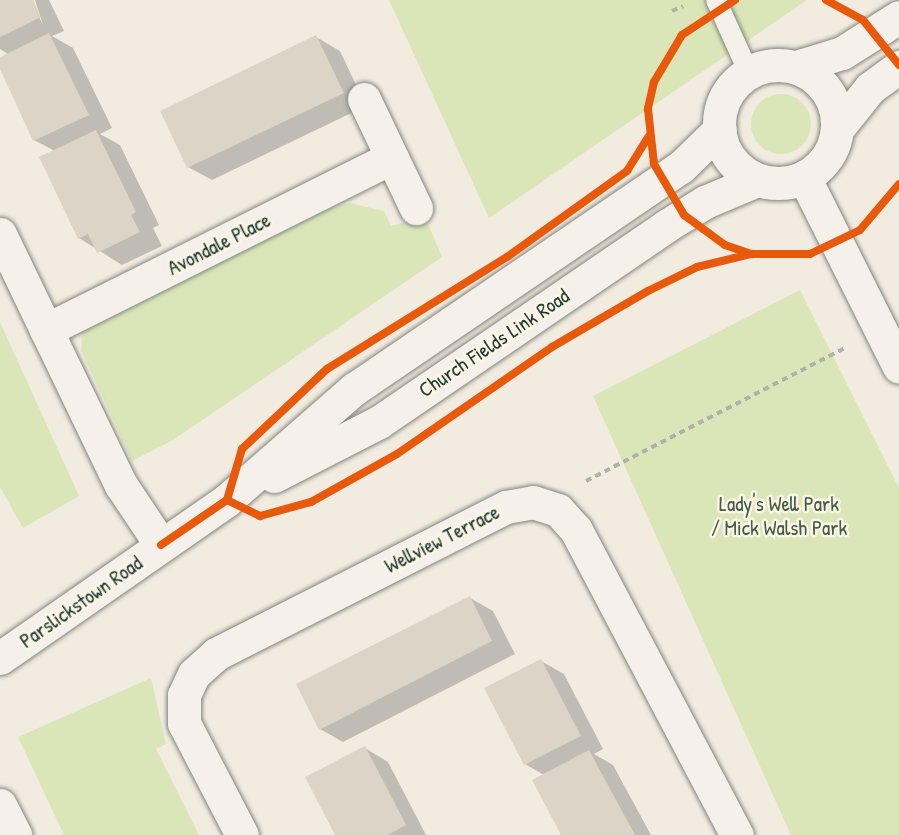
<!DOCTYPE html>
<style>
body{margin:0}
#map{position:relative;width:899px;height:835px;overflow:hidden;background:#f2ebe0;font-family:"Patrick Hand",sans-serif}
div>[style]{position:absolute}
.green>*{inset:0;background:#dae6b8}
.round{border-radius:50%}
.shadow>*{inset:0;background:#0003}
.building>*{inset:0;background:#dcd4c7}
.path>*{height:4px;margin-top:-2px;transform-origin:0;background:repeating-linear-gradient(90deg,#b0b1ab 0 6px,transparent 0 10.5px)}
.roads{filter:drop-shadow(0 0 2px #83867f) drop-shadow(0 0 2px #83867f)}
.lane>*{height:20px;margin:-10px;padding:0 10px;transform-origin:10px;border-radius:10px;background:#f5f1ea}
.street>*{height:33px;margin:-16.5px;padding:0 16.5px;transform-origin:16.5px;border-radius:16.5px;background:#f5f1ea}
.secondary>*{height:33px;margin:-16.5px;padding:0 16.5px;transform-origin:16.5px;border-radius:16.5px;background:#f5f1ea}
.secondary>.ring{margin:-16.5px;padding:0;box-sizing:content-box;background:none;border:33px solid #f5f1ea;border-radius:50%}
.cycleway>*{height:8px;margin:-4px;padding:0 4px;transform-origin:4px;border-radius:4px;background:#e8590c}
span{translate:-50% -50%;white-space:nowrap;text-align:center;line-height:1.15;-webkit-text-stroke:5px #fcf5e5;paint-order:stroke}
.street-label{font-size:21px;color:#1f3d34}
.park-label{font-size:21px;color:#405e48}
</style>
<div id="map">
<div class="green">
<div style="clip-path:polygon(389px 0,807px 0,489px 218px)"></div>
<div class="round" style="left:751px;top:94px;width:60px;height:60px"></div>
<div style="clip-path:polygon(350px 203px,384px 211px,391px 226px,425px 217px,442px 257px,173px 440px,132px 461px,81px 350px,82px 333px,325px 210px)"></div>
<div style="clip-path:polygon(800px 290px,899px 488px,899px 835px,791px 835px,593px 396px)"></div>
<div style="clip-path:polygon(0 322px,79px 496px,23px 528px,0 487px)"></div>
<div style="clip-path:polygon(151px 678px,166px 744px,156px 749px,199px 835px,64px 835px,18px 737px)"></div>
</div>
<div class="shadow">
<div style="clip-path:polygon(0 0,31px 0,43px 25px,35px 0,49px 0,64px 31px,52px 36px,73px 48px,112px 128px,100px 134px,120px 145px,159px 225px,153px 228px,162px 246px,122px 265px,79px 238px,55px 151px,34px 140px,0 65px,0 58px,8px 54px,0 49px)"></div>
<div style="clip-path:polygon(316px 37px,340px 51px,366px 106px,212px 180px,188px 167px)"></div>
<div style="clip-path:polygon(470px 598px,493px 611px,515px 654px,343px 742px,320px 729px)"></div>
<div style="clip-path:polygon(541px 661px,564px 674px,603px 749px,594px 754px,613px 765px,651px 835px,563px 835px,544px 775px,525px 764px)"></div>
<div style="clip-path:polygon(365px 748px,388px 762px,426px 835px,337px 835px)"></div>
</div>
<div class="building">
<div style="clip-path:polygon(0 0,33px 0,41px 17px,0 37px)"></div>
<div style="clip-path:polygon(49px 33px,89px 115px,33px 141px,0 69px,0 57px)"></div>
<div style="clip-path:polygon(316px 35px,344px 93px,187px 168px,160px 111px)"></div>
<div style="clip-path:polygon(96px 130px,136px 212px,131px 215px,140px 232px,97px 253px,88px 234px,78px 239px,39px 157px)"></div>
<div style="clip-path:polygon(470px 596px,492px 641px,319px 730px,296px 684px)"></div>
<div style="clip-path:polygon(541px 659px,581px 736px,524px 765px,484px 688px)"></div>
<div style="clip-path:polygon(365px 746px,406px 825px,388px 835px,335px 835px,305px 777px)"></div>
<div style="clip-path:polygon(589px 750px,629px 824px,635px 835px,561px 835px,532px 780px)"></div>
</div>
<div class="path">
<div style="left:672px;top:11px;width:12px;rotate:-24deg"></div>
<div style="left:586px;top:481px;width:291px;rotate:-27.2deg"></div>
</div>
<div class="roads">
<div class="lane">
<div style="left:716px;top:0;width:80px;rotate:65.7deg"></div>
</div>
<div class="street">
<div style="left:364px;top:99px;width:121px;rotate:64.5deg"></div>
<div style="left:804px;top:177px;width:212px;rotate:63.4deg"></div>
<div style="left:0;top:234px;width:279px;rotate:64.3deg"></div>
<div style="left:121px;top:485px;width:72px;rotate:56.3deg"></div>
<div style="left:46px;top:330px;width:385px;rotate:-26.5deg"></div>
<div style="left:0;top:805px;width:34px;rotate:63deg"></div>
<div style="left:242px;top:835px;width:126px;rotate:-117.4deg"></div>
<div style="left:184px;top:723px;width:28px;rotate:-90deg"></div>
<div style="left:184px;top:695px;width:23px;rotate:-65deg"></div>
<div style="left:194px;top:674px;width:30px;rotate:-42deg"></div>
<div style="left:216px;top:654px;width:325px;rotate:-26.9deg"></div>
<div style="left:506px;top:507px;width:27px;rotate:-10deg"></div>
<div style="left:533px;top:502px;width:26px;rotate:18deg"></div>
<div style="left:558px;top:510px;width:27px;rotate:48deg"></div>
<div style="left:576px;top:530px;width:345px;rotate:62.2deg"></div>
</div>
<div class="secondary">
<div class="ring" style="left:719px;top:65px;width:85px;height:85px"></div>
<div style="left:796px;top:67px;width:48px;rotate:-16.9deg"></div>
<div style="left:842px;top:53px;width:67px;rotate:-32.3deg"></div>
<div style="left:838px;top:128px;width:51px;rotate:-51.3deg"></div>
<div style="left:870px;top:88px;width:36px;rotate:-36deg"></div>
<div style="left:274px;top:476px;width:118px;rotate:-27.2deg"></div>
<div style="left:379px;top:422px;width:348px;rotate:-34.3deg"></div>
<div style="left:666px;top:226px;width:46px;rotate:-31.6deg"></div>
<div style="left:705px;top:202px;width:56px;rotate:-22.9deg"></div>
<div style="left:0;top:658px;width:277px;rotate:-34.8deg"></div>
<div style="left:227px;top:500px;width:169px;rotate:-41.2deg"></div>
<div style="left:354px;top:389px;width:395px;rotate:-34.2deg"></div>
<div style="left:681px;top:167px;width:54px;rotate:-44.3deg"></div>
</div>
</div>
<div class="cycleway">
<div style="left:735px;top:0;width:64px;rotate:146.6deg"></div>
<div style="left:682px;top:35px;width:55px;rotate:120.8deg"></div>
<div style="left:654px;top:82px;width:28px;rotate:103deg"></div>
<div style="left:648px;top:109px;width:55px;rotate:83.8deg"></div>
<div style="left:654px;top:164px;width:59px;rotate:59.5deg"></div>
<div style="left:684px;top:215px;width:51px;rotate:36.2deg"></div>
<div style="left:725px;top:245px;width:28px;rotate:19deg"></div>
<div style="left:751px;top:254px;width:59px"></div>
<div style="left:810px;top:254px;width:55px;rotate:-25.6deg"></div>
<div style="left:860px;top:230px;width:60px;rotate:-49.7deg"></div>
<div style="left:826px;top:0;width:42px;rotate:28.4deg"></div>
<div style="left:863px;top:20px;width:58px;rotate:51.3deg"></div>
<div style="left:227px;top:500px;width:37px;rotate:26deg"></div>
<div style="left:260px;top:516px;width:53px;rotate:-15.4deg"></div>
<div style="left:311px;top:502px;width:98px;rotate:-29.2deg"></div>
<div style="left:397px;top:454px;width:188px;rotate:-34.6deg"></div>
<div style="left:552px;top:347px;width:111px;rotate:-30.3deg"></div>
<div style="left:648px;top:291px;width:55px;rotate:-26.1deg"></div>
<div style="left:697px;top:267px;width:56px;rotate:-13.5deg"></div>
<div style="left:227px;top:500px;width:53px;rotate:-73.6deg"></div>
<div style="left:242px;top:449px;width:117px;rotate:-43.3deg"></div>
<div style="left:327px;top:369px;width:212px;rotate:-31.9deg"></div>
<div style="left:507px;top:257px;width:148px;rotate:-35.6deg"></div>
<div style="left:627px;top:171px;width:40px;rotate:-58deg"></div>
<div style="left:161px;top:545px;width:80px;rotate:-34.3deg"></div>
</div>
<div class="street-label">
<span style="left:219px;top:244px;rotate:-27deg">Avondale Place</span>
<span style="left:494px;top:343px;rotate:-34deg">Church Fields Link Road</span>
<span style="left:442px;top:539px;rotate:-27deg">Wellview Terrace</span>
<span style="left:81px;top:602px;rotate:-35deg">Parslickstown Road</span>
</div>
<div class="park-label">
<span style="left:779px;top:516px">Lady's Well Park<br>/ Mick Walsh Park</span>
</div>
</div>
